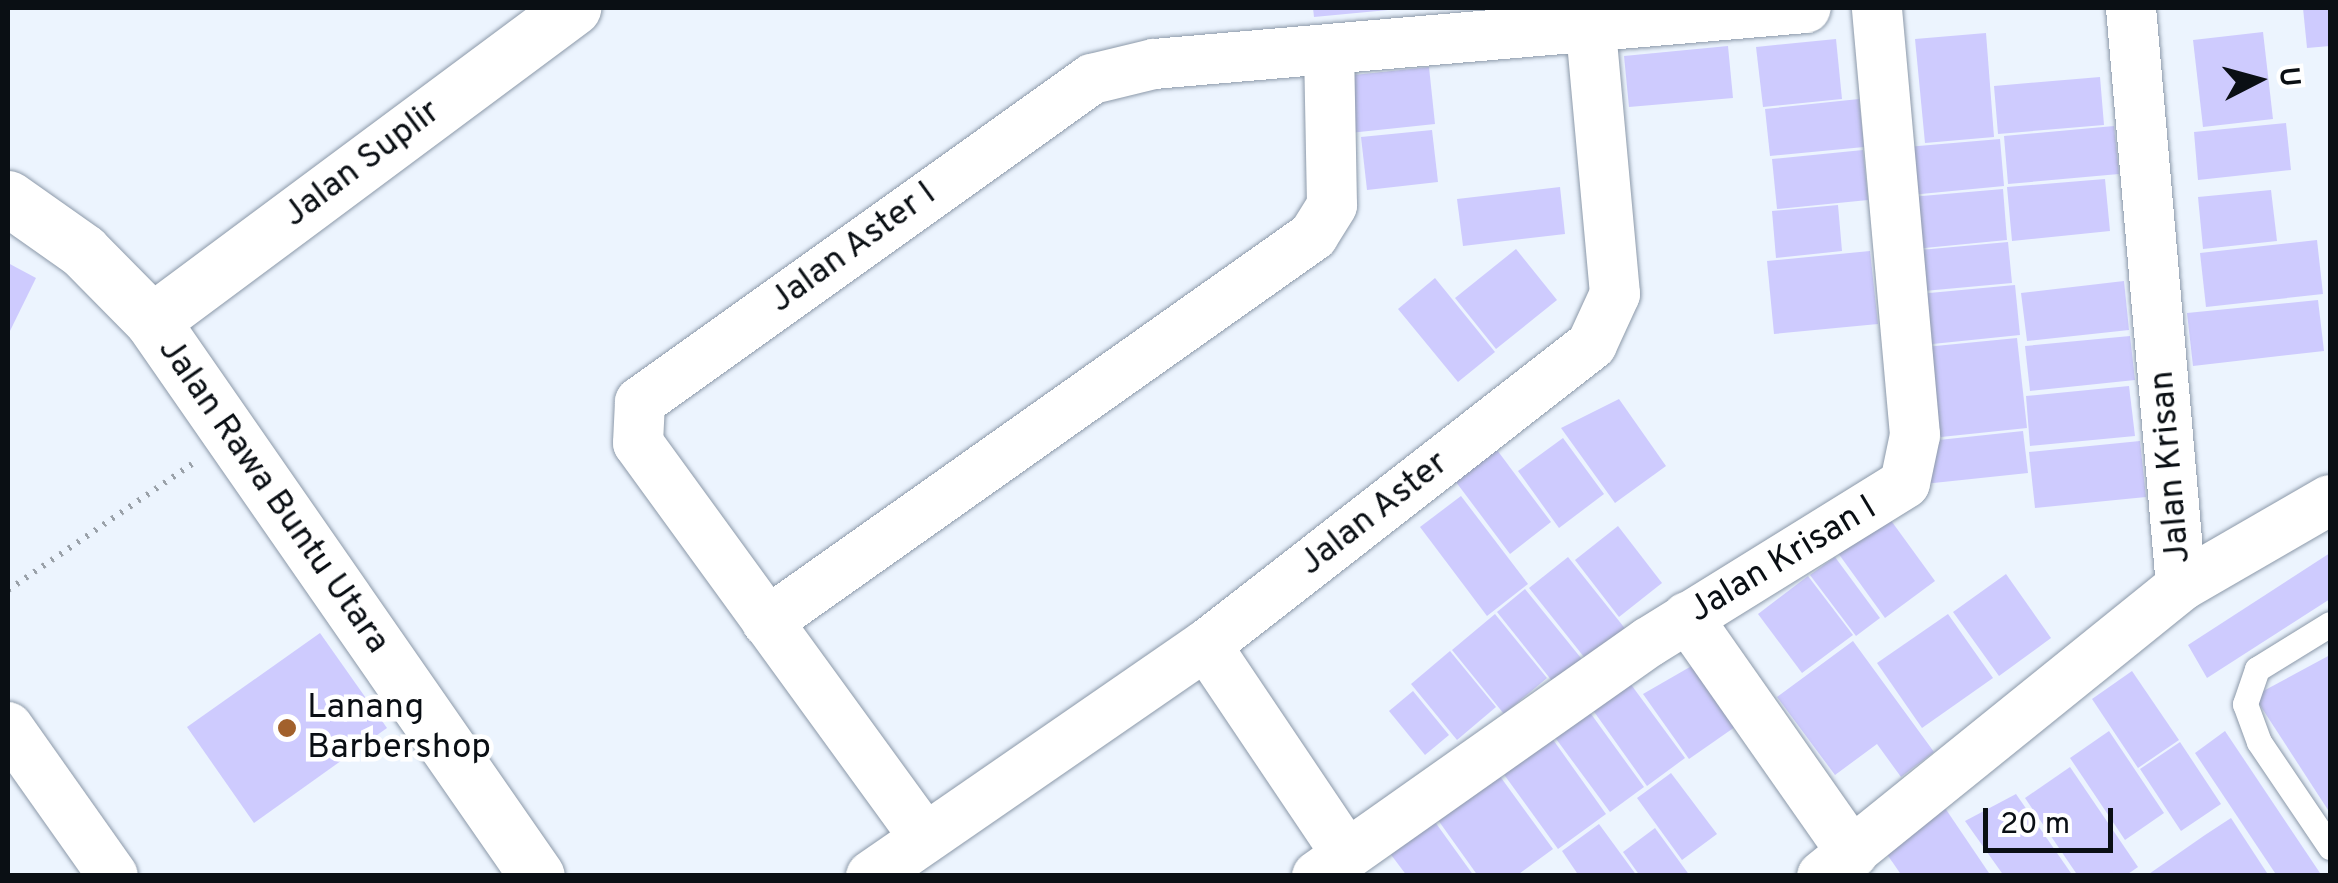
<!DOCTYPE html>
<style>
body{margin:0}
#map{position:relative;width:2338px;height:883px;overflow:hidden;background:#ecf4fe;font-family:Overpass,sans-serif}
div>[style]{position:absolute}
.building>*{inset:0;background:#cecbfe}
.path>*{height:6px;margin-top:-3px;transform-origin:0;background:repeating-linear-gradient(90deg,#9aa1a9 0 2.5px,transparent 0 10.5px)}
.roads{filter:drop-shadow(0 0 2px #8c99a9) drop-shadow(0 0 2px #8c99a9)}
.service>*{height:25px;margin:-12.5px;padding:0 12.5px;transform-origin:12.5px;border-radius:12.5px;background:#fff}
.minor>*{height:50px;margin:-25px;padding:0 25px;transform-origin:25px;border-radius:25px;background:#fff}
.tertiary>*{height:55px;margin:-27.5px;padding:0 27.5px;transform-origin:27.5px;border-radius:27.5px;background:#fff}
.dots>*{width:28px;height:28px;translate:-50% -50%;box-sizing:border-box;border:5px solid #fff;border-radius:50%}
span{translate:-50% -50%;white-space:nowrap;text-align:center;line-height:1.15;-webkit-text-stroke:9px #fff;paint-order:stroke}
.street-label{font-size:35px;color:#0a0f14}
.poi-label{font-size:35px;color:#0a0f14}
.left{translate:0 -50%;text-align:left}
.frame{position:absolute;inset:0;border:10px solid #0a0f14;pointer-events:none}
.north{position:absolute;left:2208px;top:30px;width:100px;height:100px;-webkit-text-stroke:8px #fff;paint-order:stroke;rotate:84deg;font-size:28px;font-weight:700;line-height:40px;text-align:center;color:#0a0f14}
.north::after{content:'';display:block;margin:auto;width:35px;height:45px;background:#0a0f14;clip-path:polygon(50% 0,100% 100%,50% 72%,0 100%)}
.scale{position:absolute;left:1983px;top:808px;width:130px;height:45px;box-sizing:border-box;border:5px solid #0a0f14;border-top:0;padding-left:12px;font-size:30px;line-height:35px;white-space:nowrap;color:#0a0f14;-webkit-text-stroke:8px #fff;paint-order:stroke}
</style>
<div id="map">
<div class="building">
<div style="clip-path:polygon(1313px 8px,1387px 8px,1388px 10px,1314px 17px)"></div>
<div style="clip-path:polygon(2303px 8px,2330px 8px,2330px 46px,2307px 48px)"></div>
<div style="clip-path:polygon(2263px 32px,2273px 119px,2203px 127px,2193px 40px)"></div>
<div style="clip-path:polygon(1986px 33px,1994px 137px,1925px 143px,1915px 39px)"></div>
<div style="clip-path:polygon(1836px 39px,1842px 99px,1763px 107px,1756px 47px)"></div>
<div style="clip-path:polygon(1728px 46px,1733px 98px,1629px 107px,1624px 56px)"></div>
<div style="clip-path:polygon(1429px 67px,1435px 124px,1340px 134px,1335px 77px)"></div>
<div style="clip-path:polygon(2100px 77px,2104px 125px,1998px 134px,1994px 86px)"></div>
<div style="clip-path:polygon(1859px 99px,1864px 147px,1770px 156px,1765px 109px)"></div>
<div style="clip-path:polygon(2286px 123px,2291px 170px,2198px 180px,2194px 132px)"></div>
<div style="clip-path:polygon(2114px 126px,2119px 174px,2008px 184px,2004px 136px)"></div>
<div style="clip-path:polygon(1432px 130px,1438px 182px,1367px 190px,1361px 137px)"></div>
<div style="clip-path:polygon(2000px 139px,2004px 186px,1900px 196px,1895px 148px)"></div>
<div style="clip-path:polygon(1863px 150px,1868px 200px,1777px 209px,1772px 159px)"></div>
<div style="clip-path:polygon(2105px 179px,2110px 231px,2012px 241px,2007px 187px)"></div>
<div style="clip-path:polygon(1560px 187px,1565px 234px,1463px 246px,1457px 199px)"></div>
<div style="clip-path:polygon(2003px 189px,2007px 240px,1904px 250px,1899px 198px)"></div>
<div style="clip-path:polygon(2271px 190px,2277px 241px,2203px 249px,2198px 197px)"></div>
<div style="clip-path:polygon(1838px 205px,1842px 251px,1776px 258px,1772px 211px)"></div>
<div style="clip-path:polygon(2317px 240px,2323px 294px,2206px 307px,2200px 253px)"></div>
<div style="clip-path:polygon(2008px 242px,2012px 283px,1913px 292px,1909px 251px)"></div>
<div style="clip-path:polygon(1516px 249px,1557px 300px,1496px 349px,1455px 298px)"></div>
<div style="clip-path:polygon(1870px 251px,1878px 324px,1774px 334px,1767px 261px)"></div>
<div style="clip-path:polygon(8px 263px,36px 278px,8px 335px)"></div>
<div style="clip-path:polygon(1435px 278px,1495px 352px,1458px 382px,1398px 309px)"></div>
<div style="clip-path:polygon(2124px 281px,2129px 330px,2027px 341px,2021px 293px)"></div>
<div style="clip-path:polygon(2015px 285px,2020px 335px,1913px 346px,1908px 295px)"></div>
<div style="clip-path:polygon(2318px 300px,2324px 351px,2193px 366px,2187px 313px)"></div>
<div style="clip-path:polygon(2130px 336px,2135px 380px,2030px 391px,2025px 346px)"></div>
<div style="clip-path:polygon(2017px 338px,2027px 428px,1922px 439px,1915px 348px)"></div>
<div style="clip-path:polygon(2129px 386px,2135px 436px,2030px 446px,2026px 396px)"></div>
<div style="clip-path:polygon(1619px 399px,1666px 466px,1615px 503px,1561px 428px)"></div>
<div style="clip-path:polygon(2023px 431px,2028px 473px,1924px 484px,1920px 442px)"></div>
<div style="clip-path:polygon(1563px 438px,1604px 494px,1559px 528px,1518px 471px)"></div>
<div style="clip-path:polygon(2140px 441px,2146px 497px,2035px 508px,2029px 452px)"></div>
<div style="clip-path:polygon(1491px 442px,1551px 522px,1510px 554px,1450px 474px)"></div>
<div style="clip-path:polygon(1461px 496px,1528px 584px,1487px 616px,1420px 527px)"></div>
<div style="clip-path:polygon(1887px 515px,1935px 581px,1885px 618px,1838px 553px)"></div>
<div style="clip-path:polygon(1618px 526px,1662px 583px,1619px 617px,1575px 560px)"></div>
<div style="clip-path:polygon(2330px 553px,2330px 599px,2207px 678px,2188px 645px)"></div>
<div style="clip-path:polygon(1568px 557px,1627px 631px,1588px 662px,1529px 588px)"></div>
<div style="clip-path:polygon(1835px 557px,1880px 618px,1856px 636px,1810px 575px)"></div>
<div style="clip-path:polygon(2006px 574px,2051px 638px,1999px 676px,1953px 612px)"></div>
<div style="clip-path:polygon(1808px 576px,1853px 635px,1802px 673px,1758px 614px)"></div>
<div style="clip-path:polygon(1525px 589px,1585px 663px,1556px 686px,1497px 612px)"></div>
<div style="clip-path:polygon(1495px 614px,1547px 678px,1504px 714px,1452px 650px)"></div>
<div style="clip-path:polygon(1948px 614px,1993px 678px,1922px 728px,1877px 663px)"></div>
<div style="clip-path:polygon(320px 633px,387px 728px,254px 823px,187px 727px)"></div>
<div style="clip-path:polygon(1853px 641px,1934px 752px,1901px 777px,1877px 744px,1835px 775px,1777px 697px)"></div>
<div style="clip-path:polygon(1450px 651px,1496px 707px,1457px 740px,1411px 684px)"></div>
<div style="clip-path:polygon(2330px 655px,2330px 813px,2254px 696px)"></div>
<div style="clip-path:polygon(1702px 660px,1745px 720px,1689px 759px,1643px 694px)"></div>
<div style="clip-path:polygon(2132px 671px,2179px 740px,2138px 768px,2092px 699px)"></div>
<div style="clip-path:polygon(1627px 679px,1685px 758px,1647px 786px,1590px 706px)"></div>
<div style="clip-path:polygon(1413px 691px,1449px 735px,1425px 755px,1389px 711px)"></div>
<div style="clip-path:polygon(1586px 707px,1644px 787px,1610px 812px,1551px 732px)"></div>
<div style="clip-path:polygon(2109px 731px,2164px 813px,2125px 840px,2070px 758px)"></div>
<div style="clip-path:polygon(2225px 731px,2322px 876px,2277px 876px,2195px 753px)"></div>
<div style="clip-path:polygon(1549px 734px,1606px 814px,1558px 849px,1500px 769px)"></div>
<div style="clip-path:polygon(2180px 742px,2221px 804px,2181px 831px,2140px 769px)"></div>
<div style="clip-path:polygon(2070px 767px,2138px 867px,2125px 876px,2078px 876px,2025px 798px)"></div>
<div style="clip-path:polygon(1494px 768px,1553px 849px,1516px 876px,1478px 876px,1433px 813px)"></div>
<div style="clip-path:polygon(1671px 773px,1717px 834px,1682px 860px,1637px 798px)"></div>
<div style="clip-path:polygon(2016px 794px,2073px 876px,2004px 876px,1965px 821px)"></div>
<div style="clip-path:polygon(1943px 805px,1991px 876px,1902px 876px,1882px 847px)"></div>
<div style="clip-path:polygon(1430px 815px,1474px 876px,1407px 876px,1386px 848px)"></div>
<div style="clip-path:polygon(2231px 818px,2269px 876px,2146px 876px,2205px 835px)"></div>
<div style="clip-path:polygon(1599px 824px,1637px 876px,1579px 876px,1562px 851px)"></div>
<div style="clip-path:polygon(1655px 828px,1690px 876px,1640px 876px,1623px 852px)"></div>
</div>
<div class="path">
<div style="left:8px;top:590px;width:223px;rotate:-34.4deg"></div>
</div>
<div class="roads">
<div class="service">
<div style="left:2330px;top:624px;width:86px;rotate:148.3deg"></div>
<div style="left:2257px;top:669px;width:37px;rotate:109deg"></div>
<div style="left:2245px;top:704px;width:40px;rotate:69.8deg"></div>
<div style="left:2259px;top:742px;width:127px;rotate:55.9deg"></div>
</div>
<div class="minor">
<div style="left:2181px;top:586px;width:172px;rotate:-30deg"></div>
<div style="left:1687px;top:617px;width:289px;rotate:55deg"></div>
<div style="left:767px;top:622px;width:669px;rotate:-35.26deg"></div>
<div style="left:1313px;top:236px;width:36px;rotate:-58deg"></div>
<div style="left:1332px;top:205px;width:154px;rotate:-91.1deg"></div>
<div style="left:1206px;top:645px;width:251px;rotate:56.1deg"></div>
<div style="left:8px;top:727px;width:182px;rotate:54.8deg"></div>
<div style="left:925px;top:838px;width:488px;rotate:-126deg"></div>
<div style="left:638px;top:443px;width:41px;rotate:-87.2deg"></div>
<div style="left:640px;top:402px;width:556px;rotate:-35.55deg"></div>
<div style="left:1092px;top:79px;width:64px;rotate:-13.6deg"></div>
<div style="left:1154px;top:64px;width:654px;rotate:-4.91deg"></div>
<div style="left:871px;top:876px;width:407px;rotate:-34.6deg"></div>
<div style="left:1206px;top:645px;width:489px;rotate:-37.9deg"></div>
<div style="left:1592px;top:344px;width:55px;rotate:-65.3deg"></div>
<div style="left:1615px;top:294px;width:287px;rotate:-95.2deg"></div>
<div style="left:1317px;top:876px;width:406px;rotate:-35.2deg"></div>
<div style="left:1649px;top:642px;width:301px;rotate:-31.8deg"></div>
<div style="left:1905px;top:483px;width:49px;rotate:-78.2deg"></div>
<div style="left:1915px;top:435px;width:429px;rotate:-95.1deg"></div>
<div style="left:1822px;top:876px;width:461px;rotate:-38.9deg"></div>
<div style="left:2181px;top:586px;width:580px;rotate:-94.94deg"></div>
</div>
<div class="tertiary">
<div style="left:8px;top:198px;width:92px;rotate:35.2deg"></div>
<div style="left:83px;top:251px;width:98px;rotate:45.4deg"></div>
<div style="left:152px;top:321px;width:675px;rotate:55.25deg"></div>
<div style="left:152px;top:321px;width:525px;rotate:-36.63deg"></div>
</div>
</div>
<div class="dots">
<div style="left:287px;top:728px;background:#a2612c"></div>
</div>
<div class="street-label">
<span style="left:362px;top:164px;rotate:-37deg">Jalan Suplir</span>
<span style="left:853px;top:248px;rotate:-36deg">Jalan Aster I</span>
<span style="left:2171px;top:467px;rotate:-95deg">Jalan Krisan</span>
<span style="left:273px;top:496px;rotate:55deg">Jalan Rawa Buntu Utara</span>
<span style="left:1374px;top:514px;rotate:-38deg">Jalan Aster</span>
<span style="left:1783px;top:560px;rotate:-31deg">Jalan Krisan I</span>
</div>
<div class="poi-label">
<span class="left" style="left:307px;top:728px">Lanang<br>Barbershop</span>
</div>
<div class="frame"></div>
<div class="north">U</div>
<div class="scale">20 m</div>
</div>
